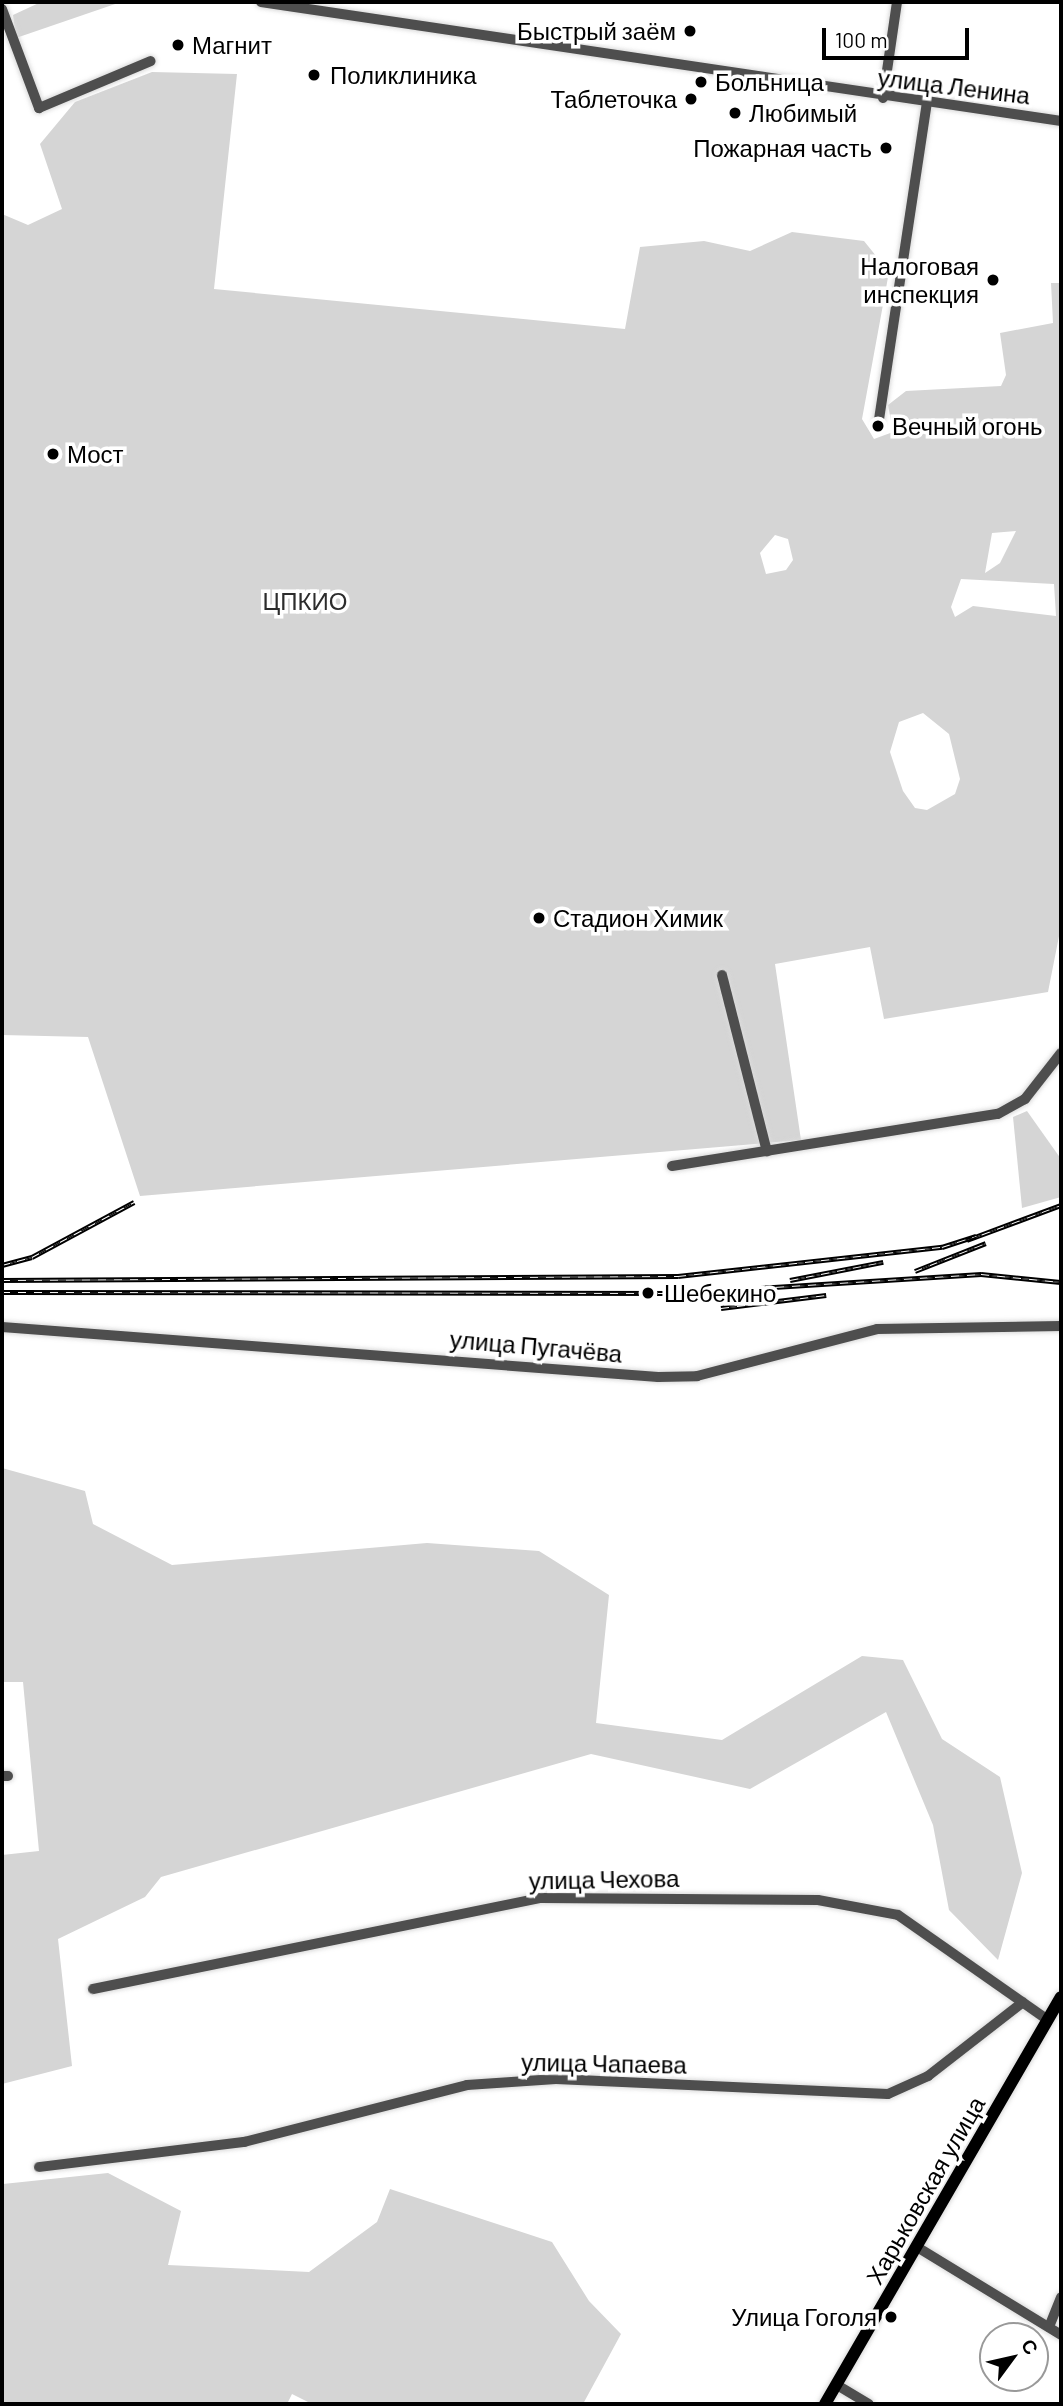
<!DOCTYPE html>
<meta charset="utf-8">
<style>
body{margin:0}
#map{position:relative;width:1063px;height:2406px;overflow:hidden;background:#fff;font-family:Barlow,sans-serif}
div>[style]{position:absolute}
.green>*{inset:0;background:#d5d5d5}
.roads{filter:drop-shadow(0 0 2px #dbdbdb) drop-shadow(0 0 2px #dbdbdb)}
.minor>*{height:10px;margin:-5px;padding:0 5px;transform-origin:5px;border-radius:5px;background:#4e4e4e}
.major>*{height:12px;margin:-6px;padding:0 6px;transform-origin:6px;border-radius:6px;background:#000}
.rail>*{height:5px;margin-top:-2.5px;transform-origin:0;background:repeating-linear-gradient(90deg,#fff 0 8px,#000 0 16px);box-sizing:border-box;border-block:2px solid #000}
.dots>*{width:19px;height:19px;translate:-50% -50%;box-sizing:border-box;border:4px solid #fff;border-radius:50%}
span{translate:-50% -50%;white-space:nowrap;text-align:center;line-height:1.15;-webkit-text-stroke:7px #fff;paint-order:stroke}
.poi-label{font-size:24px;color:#000}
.right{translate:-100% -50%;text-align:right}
.left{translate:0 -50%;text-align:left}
.street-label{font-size:24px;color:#000}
.park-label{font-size:24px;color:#2c2c2c}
.frame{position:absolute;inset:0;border:4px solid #000;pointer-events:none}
.north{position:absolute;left:979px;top:2322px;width:70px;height:70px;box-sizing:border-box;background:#fff;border:2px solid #999;border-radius:50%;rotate:57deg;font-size:19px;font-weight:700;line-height:28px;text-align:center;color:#000}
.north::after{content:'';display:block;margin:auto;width:24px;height:32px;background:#000;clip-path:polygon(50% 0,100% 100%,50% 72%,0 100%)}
.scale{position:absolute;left:822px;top:28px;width:147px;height:32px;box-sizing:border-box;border:4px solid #000;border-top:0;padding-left:9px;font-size:21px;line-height:24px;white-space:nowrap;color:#000;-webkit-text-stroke:5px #fff;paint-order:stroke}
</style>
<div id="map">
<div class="green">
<div style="clip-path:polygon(41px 2px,121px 2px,16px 38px,13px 15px)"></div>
<div style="clip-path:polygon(evenodd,152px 72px,237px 74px,214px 289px,625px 329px,640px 247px,704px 241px,750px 251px,792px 232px,864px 241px,889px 272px,862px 419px,874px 439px,893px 432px,888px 405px,906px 391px,1001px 386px,1006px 375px,1000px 333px,1053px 323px,1051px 283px,1061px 283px,1061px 926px,1048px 992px,884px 1019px,870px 947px,775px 964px,801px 1140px,140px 1196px,88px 1037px,2px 1035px,2px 214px,28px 225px,62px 209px,40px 144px,75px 102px,152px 72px,1016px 531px,1000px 563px,985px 573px,992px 533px,1016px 531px,152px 72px,775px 535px,788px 539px,793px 560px,786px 570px,766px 574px,760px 553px,775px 535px,152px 72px,961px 579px,1054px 584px,1056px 616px,973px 606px,955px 617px,951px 607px,961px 579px,152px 72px,923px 713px,949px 734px,960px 779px,955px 794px,927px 810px,915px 808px,903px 791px,890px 752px,899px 722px,923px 713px)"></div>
<div style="clip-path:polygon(1027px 1111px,1061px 1159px,1061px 1197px,1022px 1208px,1013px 1117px)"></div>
<div style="clip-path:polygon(2px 1468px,85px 1491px,93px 1524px,172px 1565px,427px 1543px,539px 1551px,609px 1595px,596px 1723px,722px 1740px,862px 1656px,903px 1660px,942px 1739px,1000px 1777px,1022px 1873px,998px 1960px,949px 1910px,933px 1825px,886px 1712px,750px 1789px,591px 1754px,161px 1877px,145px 1897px,58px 1939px,72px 2066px,2px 2084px,2px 1855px,39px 1851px,23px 1682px,2px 1682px)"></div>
<div style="clip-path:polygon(108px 2173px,181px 2211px,168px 2265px,309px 2272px,377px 2222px,390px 2189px,552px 2242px,589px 2301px,621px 2334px,583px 2404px,312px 2404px,292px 2394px,287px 2404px,2px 2404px,2px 2177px,3px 2184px)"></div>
</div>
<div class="roads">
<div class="minor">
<div style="left:261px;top:2px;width:809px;rotate:8.46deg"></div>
<div style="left:2px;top:9px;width:106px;rotate:69.5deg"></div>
<div style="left:39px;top:108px;width:121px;rotate:-22.8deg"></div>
<div style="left:883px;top:98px;width:97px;rotate:-81.7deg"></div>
<div style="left:878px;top:426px;width:327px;rotate:-81.4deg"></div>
<div style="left:722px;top:975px;width:182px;rotate:75.7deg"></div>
<div style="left:672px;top:1166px;width:330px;rotate:-9.1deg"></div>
<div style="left:998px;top:1114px;width:31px;rotate:-29deg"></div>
<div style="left:1025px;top:1099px;width:58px;rotate:-52deg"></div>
<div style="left:2px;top:1327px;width:658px;rotate:4.36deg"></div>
<div style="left:658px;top:1377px;width:39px;rotate:-1deg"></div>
<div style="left:697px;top:1376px;width:186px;rotate:-14.6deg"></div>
<div style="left:877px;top:1329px;width:184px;rotate:-0.9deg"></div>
<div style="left:2px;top:1776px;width:6px"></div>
<div style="left:93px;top:1989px;width:457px;rotate:-11.5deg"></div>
<div style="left:541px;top:1898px;width:277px;rotate:0.4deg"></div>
<div style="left:818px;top:1900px;width:81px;rotate:10.6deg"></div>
<div style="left:898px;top:1915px;width:183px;rotate:35deg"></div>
<div style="left:39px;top:2167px;width:207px;rotate:-7deg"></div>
<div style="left:244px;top:2142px;width:230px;rotate:-14.3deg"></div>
<div style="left:467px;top:2085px;width:89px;rotate:-3.9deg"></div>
<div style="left:556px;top:2079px;width:332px;rotate:2.6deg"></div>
<div style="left:888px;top:2094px;width:44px;rotate:-24.2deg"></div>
<div style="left:928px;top:2076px;width:120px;rotate:-37.9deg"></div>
<div style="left:917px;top:2247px;width:169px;rotate:31.4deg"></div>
<div style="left:1049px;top:2327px;width:32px;rotate:-68deg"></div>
<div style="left:837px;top:2385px;width:37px;rotate:31deg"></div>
</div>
<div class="major">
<div style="left:825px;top:2404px;width:470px;rotate:-59.9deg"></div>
</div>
</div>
<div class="rail">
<div style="left:967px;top:1240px;width:100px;rotate:-20.4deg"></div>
<div style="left:2px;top:1265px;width:31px;rotate:-15deg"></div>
<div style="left:32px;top:1257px;width:116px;rotate:-28.3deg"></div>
<div style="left:915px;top:1271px;width:76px;rotate:-21.5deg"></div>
<div style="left:2px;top:1280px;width:676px;rotate:-0.34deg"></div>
<div style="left:678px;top:1276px;width:266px;rotate:-6.3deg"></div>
<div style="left:942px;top:1247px;width:36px;rotate:-18deg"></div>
<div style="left:790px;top:1280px;width:95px;rotate:-11deg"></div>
<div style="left:2px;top:1292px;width:678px;rotate:0.08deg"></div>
<div style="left:680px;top:1293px;width:302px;rotate:-3.6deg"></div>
<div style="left:981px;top:1274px;width:80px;rotate:5.7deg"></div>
<div style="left:721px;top:1308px;width:106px;rotate:-7.1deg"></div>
</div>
<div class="dots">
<div style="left:690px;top:31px;background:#000"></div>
<div style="left:178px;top:45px;background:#000"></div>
<div style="left:314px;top:75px;background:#000"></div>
<div style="left:701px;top:82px;background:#000"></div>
<div style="left:691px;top:99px;background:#000"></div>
<div style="left:735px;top:113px;background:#000"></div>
<div style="left:886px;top:148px;background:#000"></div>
<div style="left:993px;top:280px;background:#000"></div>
<div style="left:878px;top:426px;background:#000"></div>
<div style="left:53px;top:454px;background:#000"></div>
<div style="left:539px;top:918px;background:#000"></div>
<div style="left:648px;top:1293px;background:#000"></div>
<div style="left:891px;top:2317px;background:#000"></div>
</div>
<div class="poi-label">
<span class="right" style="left:676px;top:31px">Быстрый заём</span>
<span class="left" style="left:192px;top:45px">Магнит</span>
<span class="left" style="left:330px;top:75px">Поликлиника</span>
<span class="left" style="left:715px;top:82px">Больница</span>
<span class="right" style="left:677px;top:99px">Таблеточка</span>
<span class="left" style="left:749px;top:113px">Любимый</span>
<span class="right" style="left:872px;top:148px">Пожарная часть</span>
<span class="right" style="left:979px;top:280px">Налоговая<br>инспекция</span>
<span class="left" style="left:892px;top:426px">Вечный огонь</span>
<span class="left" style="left:67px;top:454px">Мост</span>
<span class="left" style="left:553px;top:918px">Стадион Химик</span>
<span class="left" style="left:664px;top:1293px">Шебекино</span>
<span class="right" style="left:877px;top:2317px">Улица Гоголя</span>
</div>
<div class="street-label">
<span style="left:954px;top:86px;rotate:7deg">улица Ленина</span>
<span style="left:536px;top:1346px;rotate:5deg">улица Пугачёва</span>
<span style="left:604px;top:1879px;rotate:-1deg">улица Чехова</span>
<span style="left:604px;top:2063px;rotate:1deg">улица Чапаева</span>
<span style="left:925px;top:2190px;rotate:-60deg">Харьковская улица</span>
</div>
<div class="park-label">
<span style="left:305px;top:601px">ЦПКИО</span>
</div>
<div class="frame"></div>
<div class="north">С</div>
<div class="scale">100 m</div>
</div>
